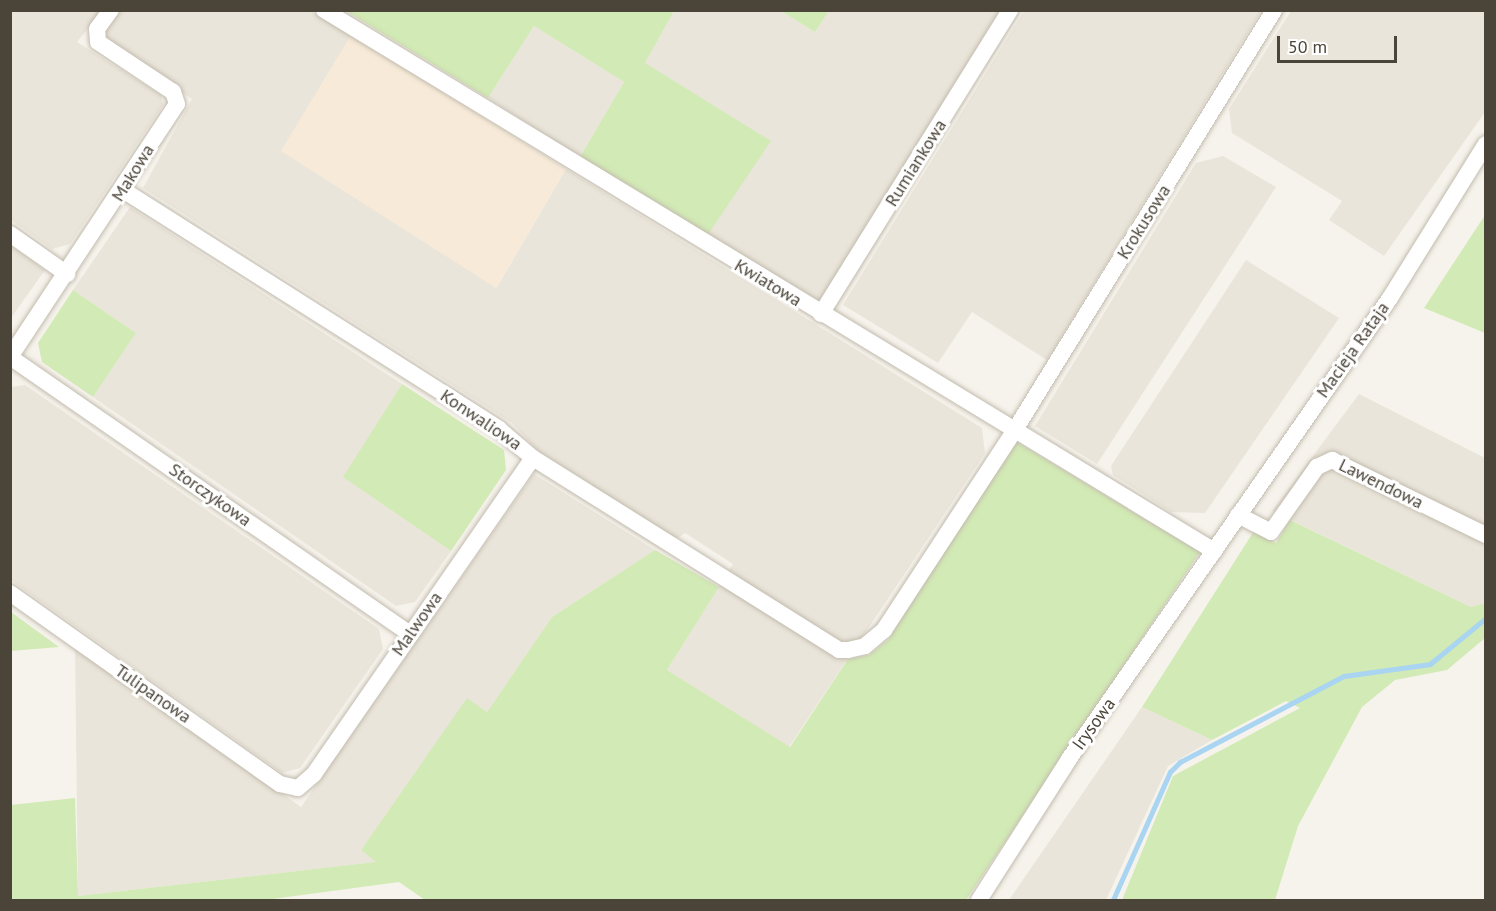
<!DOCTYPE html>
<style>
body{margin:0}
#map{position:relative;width:1496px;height:911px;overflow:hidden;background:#f6f3ec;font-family:"PT Sans",sans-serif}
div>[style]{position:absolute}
.residential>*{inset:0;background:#eae5da}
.commercial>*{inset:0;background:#f7ead8}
.green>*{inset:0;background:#d2eab5}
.stream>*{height:4.5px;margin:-2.25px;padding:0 2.25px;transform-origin:2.25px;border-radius:2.25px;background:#a9d4f2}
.roads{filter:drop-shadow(0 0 2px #c2bbae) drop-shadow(0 0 2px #c2bbae)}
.minor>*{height:16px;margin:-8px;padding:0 8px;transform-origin:8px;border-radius:8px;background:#fff}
span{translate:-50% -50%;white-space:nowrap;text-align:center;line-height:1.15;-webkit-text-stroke:6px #fff;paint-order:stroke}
.street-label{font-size:18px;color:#4b4439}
.frame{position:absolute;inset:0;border:12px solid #4b4439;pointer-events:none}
.scale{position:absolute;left:1277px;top:36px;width:120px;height:27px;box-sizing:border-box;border:3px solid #4b4439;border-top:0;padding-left:8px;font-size:18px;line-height:21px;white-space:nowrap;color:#4b4439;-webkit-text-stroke:4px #fff;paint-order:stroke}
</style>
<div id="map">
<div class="residential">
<div style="clip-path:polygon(11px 11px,102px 11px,77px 42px,161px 95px,163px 105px,70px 244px,52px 249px,11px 220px)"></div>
<div style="clip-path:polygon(121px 11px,311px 11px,351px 35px,497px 287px,566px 169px,982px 428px,985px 453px,789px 747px,667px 670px,733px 564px,685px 533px,676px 539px,537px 450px,512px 423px,143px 188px,192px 99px,108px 46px,105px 30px)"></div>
<div style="clip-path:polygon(674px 11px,781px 11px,815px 32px,829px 11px,1002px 11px,818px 305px,707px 236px,645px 63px)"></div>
<div style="clip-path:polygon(1024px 11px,1261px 11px,1047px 360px,972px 312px,938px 363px,843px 305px)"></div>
<div style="clip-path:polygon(1291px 11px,1485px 11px,1485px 112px,1384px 256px,1329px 220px,1342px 201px,1232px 133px,1229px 109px)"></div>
<div style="clip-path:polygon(534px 26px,624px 82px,580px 157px,488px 98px)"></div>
<div style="clip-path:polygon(1223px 156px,1276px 187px,1097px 464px,1035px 426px,1196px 163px)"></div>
<div style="clip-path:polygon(130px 207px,402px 384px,344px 477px,451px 551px,415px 602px,396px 606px,93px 397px,136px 333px,73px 290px)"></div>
<div style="clip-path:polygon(11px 246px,45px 270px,11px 318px)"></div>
<div style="clip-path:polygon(1246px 260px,1339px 318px,1205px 513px,1171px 512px,1113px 475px,1111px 466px)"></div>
<div style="clip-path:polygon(25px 385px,379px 629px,383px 649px,300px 768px,282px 773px,11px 580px,11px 387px)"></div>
<div style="clip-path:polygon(1359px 394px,1485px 458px,1485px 603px,1471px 607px,1272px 511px)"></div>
<div style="clip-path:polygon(534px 474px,655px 550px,552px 617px,487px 712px,467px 699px,361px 850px,377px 862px,78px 896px,75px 646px,301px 807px)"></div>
<div style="clip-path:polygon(1142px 707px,1212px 740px,1168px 766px,1106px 900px,1009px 900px)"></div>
</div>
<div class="commercial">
<div style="clip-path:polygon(351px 35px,566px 169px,496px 288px,281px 151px)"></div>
</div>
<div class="green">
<div style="clip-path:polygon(346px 11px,674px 11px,645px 63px,771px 141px,707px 236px,580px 157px,624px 82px,534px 26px,488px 98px)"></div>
<div style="clip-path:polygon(781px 11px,829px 11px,815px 32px)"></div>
<div style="clip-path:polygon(1485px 215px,1485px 333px,1424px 308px)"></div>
<div style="clip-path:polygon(73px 290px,136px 333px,93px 397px,42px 362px,38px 343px)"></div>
<div style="clip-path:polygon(402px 384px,504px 450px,506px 470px,451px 551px,343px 477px)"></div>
<div style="clip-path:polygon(1015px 441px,1200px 552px,966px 900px,425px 900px,399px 882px,265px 900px,11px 900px,11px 805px,75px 798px,78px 896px,376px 862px,361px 850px,467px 698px,487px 712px,552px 617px,655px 550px,719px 587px,667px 670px,790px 747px,848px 659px,869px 655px,888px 640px)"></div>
<div style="clip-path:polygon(1290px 520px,1471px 607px,1485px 603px,1485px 638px,1447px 670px,1395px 680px,1362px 707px,1298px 826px,1275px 900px,1122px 900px,1173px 776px,1300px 708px,1286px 701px,1212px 740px,1142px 707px,1254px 531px,1276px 543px)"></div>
<div style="clip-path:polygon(11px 612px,59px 647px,11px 651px)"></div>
</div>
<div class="stream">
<div style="left:1113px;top:900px;width:140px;rotate:-66deg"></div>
<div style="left:1170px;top:772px;width:14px;rotate:-45deg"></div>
<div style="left:1180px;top:762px;width:185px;rotate:-27.7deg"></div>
<div style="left:1344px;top:676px;width:87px;rotate:-7.9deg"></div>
<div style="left:1430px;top:664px;width:72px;rotate:-39.4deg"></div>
</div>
<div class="roads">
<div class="minor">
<div style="left:324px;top:10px;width:1042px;rotate:31.29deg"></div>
<div style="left:123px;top:190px;width:446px;rotate:32.4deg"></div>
<div style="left:499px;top:429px;width:45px;rotate:40.5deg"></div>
<div style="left:533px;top:458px;width:361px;rotate:32.1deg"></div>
<div style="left:839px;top:650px;width:9px"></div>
<div style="left:848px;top:650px;width:17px;rotate:-13deg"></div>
<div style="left:865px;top:646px;width:25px;rotate:-40deg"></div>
<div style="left:884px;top:630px;width:235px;rotate:-56.8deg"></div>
<div style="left:1013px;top:433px;width:497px;rotate:-58.3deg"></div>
<div style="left:10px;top:234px;width:70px;rotate:35.1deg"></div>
<div style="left:821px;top:314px;width:358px;rotate:-58.1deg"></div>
<div style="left:10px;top:357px;width:487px;rotate:34.7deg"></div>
<div style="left:10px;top:357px;width:303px;rotate:-56.6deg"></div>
<div style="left:177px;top:104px;width:13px;rotate:-108deg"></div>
<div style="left:173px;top:92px;width:90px;rotate:-146.3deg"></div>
<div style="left:98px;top:42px;width:13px;rotate:-94deg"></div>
<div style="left:97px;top:29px;width:24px;rotate:-54deg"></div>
<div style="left:1238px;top:515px;width:37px;rotate:27deg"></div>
<div style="left:1271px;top:532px;width:80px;rotate:-54.7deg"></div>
<div style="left:1317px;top:467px;width:17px;rotate:-25deg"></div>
<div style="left:1332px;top:460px;width:171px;rotate:26deg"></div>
<div style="left:10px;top:593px;width:331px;rotate:35.3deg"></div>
<div style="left:280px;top:784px;width:18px;rotate:13deg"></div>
<div style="left:298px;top:788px;width:21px;rotate:-41deg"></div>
<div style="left:314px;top:774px;width:384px;rotate:-55.3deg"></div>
<div style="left:979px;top:900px;width:167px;rotate:-57.4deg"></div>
<div style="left:1069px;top:759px;width:562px;rotate:-55.15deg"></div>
<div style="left:1390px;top:298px;width:181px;rotate:-58.1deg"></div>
</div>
</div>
<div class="street-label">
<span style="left:916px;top:163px;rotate:-58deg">Rumiankowa</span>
<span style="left:133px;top:173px;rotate:-58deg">Makowa</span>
<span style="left:1144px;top:222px;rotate:-58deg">Krokusowa</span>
<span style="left:768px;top:283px;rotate:31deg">Kwiatowa</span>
<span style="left:1353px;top:350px;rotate:-55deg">Macieja Rataja</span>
<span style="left:481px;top:420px;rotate:34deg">Konwaliowa</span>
<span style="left:1381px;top:484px;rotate:26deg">Lawendowa</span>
<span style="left:210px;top:495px;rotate:35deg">Storczykowa</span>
<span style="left:417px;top:624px;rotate:-55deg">Malwowa</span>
<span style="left:153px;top:694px;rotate:35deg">Tulipanowa</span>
<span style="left:1094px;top:724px;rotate:-54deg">Irysowa</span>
</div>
<div class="frame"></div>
<div class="scale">50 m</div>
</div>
